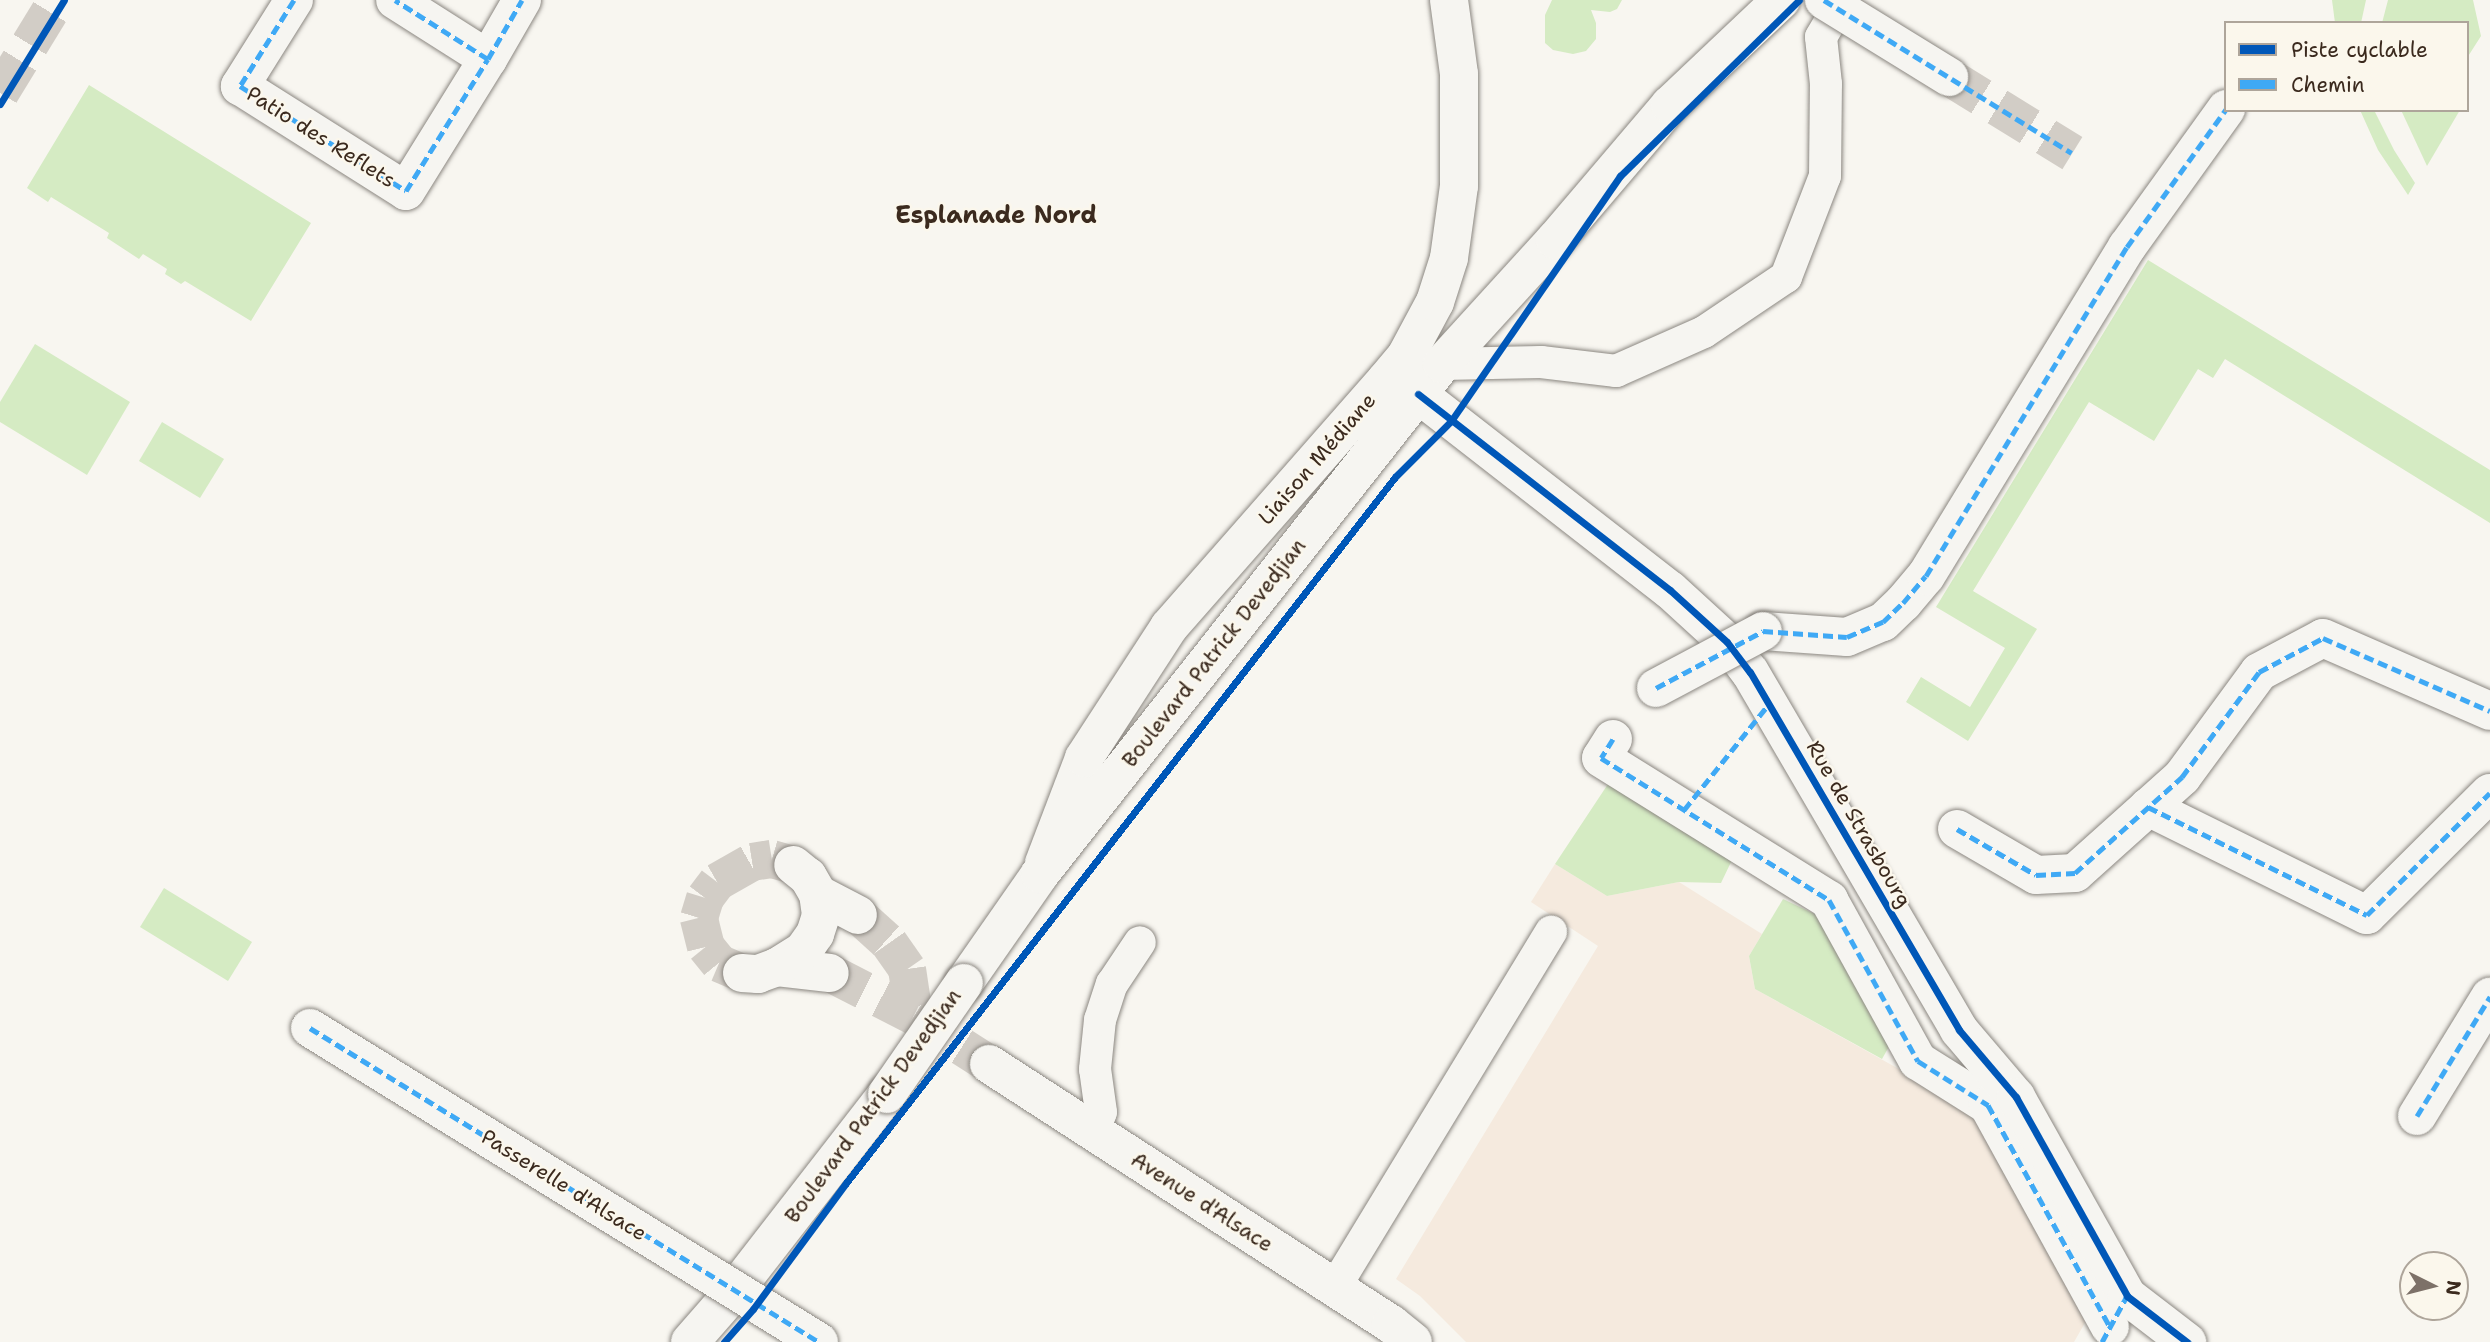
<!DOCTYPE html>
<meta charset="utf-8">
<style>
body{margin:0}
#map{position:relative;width:2490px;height:1342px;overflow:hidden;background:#f8f6f0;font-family:"Shantell Sans",sans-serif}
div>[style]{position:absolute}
.built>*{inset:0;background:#f5eade}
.green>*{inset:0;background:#d5ebc3}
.pedestrian-tunnel>*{height:38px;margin-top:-19px;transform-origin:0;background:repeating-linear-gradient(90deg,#d2cdc6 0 38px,transparent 0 57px)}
.minor-tunnel>*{height:38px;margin-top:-19px;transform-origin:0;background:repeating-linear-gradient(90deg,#d2cdc6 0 38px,transparent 0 57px)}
.roads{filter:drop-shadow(0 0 2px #8b8781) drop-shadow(0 0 2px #8b8781)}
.service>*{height:32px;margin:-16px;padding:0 16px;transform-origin:16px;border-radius:16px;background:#f6f5f1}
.pedestrian>*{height:38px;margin:-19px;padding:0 19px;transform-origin:19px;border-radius:19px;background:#f6f5f1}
.minor>*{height:38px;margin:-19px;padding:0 19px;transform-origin:19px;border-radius:19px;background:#f6f5f1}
.primary>*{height:38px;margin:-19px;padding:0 19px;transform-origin:19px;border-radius:19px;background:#f6f5f1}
.bridges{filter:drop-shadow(0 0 2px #8b8781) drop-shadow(0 0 2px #8b8781)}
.pedestrian-bridge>*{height:38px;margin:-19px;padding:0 19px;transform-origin:19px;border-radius:19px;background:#f6f5f1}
.primary-bridge>*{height:38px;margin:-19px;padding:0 19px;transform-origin:19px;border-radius:19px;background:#f6f5f1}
.quiet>*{height:5px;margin-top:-2.5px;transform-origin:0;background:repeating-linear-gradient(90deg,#3fa9f5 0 10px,transparent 0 15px)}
.cycleway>*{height:7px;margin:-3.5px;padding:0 3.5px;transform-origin:3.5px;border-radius:3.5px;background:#0057b8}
span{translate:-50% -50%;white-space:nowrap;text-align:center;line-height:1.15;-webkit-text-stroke:5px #fbf7ec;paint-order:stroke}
.street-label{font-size:21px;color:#3b2a1e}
.quarter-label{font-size:24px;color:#3b2a1e;font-weight:700}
.legend{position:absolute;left:2224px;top:21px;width:245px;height:91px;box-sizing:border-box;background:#fbf7ec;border:2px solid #aea59a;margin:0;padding:9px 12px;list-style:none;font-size:21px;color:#3b2a1e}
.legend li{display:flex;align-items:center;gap:14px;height:35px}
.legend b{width:35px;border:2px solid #aea59a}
.north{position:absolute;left:2399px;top:1251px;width:70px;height:70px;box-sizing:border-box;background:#fbf7ec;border:2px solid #aea59a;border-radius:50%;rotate:96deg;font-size:19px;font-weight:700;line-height:28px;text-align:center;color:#3b2a1e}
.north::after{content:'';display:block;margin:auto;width:24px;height:32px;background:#7d7168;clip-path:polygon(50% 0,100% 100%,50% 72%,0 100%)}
</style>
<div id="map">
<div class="built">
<div style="clip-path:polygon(1555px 864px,1607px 896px,1679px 882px,1762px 934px,1749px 956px,1755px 989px,1978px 1113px,2086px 1321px,2074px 1342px,1466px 1342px,1420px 1296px,1396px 1279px,1598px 946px,1531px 902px)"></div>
</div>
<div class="green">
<div style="clip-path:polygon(1552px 0,1622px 0,1617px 9px,1610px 12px,1591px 10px,1596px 23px,1596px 39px,1586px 51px,1573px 54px,1553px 50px,1545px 43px,1545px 15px)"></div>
<div style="clip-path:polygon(2332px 0,2366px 0,2361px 23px,2335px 23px)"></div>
<div style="clip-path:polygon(2388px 0,2473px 0,2481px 36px,2467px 58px,2467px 23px,2382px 23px)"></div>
<div style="clip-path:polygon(89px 85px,311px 223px,251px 321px,185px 281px,181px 284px,165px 274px,167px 269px,143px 254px,139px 259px,107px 238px,109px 233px,51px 197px,48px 202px,27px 188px)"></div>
<div style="clip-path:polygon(2360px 110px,2374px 110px,2394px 150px,2415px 183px,2408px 195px,2378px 150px)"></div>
<div style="clip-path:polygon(2401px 110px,2460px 110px,2427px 166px)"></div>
<div style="clip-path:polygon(2148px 260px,2490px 470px,2490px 523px,2225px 359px,2213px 378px,2198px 369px,2154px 441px,2089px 402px,1973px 591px,2037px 629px,1968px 741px,1906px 702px,1921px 677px,1970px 707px,2005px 648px,1936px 607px)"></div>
<div style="clip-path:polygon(35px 344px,130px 402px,87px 475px,0 422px,0 402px)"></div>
<div style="clip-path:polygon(162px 422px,224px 459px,200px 498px,139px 461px)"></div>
<div style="clip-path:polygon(1608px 784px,1732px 860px,1721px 883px,1679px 882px,1607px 896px,1555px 864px)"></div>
<div style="clip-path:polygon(164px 888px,252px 942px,228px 981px,140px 927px)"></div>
<div style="clip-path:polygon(1783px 899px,1821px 917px,1891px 1043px,1882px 1059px,1755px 989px,1749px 956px)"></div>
</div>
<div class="pedestrian-tunnel">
<div style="left:1949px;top:77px;width:145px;rotate:31.7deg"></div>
</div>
<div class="minor-tunnel">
<div style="left:0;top:93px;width:109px;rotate:-58.5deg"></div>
<div style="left:858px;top:915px;width:42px;rotate:42.1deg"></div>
<div style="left:889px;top:943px;width:32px;rotate:55deg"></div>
<div style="left:907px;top:969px;width:48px;rotate:81.5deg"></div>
<div style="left:742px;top:973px;width:25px;rotate:-157deg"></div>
<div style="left:719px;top:963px;width:21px;rotate:-129deg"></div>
<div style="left:706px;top:947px;width:30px;rotate:-104deg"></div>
<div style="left:699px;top:918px;width:21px;rotate:-73deg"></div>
<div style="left:705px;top:898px;width:20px;rotate:-53deg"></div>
<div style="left:717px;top:882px;width:40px;rotate:-29.7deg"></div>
<div style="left:752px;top:862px;width:20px;rotate:-9deg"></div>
<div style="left:772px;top:859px;width:22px;rotate:16deg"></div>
<div style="left:830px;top:973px;width:94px;rotate:27.1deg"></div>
<div style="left:914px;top:1016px;width:89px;rotate:32.6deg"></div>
</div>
<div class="roads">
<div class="service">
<div style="left:1442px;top:364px;width:99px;rotate:-1.2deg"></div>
<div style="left:1541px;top:362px;width:76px;rotate:6.8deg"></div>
<div style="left:1616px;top:371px;width:96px;rotate:-23.9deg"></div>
<div style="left:1704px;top:332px;width:99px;rotate:-33.9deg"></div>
<div style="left:1786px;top:277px;width:108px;rotate:-68.9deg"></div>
<div style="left:1825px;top:176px;width:92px;rotate:-89.4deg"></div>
<div style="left:1826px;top:84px;width:47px;rotate:-96.1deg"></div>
<div style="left:1821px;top:37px;width:43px;rotate:-59.3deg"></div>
<div style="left:1094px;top:1132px;width:21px;rotate:-71deg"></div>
<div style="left:1101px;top:1112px;width:43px;rotate:-97.9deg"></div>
<div style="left:1095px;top:1069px;width:49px;rotate:-84.2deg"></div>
<div style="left:1100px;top:1020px;width:38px;rotate:-72deg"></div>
<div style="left:1112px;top:984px;width:50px;rotate:-56.3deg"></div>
<div style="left:1335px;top:1287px;width:416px;rotate:-58.7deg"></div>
</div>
<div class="pedestrian">
<div style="left:294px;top:0;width:102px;rotate:122.1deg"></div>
<div style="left:240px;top:86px;width:196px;rotate:32.3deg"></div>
<div style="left:406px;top:191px;width:155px;rotate:-58.2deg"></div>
<div style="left:488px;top:59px;width:110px;rotate:-147.6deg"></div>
<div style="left:488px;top:59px;width:68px;rotate:-60deg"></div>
<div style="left:1763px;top:631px;width:84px;rotate:4.1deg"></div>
<div style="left:1847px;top:637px;width:39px;rotate:-23deg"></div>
<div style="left:1883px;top:622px;width:28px;rotate:-44deg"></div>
<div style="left:1903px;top:603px;width:35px;rotate:-50deg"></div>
<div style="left:1926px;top:576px;width:386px;rotate:-58.6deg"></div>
<div style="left:2127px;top:247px;width:170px;rotate:-54.3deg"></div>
<div style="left:1613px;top:739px;width:22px;rotate:122deg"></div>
<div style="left:1601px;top:758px;width:269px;rotate:31.9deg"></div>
<div style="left:1829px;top:900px;width:184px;rotate:61.1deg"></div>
<div style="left:1918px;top:1061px;width:83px;rotate:32.2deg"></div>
<div style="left:1988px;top:1105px;width:253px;rotate:61.2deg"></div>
<div style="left:2148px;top:807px;width:244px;rotate:26.3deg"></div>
<div style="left:2367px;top:915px;width:173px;rotate:-44.8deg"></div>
<div style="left:1957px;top:829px;width:91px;rotate:30.2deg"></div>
<div style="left:2036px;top:875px;width:39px;rotate:-3deg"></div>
<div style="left:2075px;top:873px;width:144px;rotate:-41.9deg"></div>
<div style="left:2182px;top:777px;width:130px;rotate:-53.7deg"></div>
<div style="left:2259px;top:672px;width:72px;rotate:-28deg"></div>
<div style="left:2323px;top:638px;width:182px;rotate:23.6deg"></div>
<div style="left:2417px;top:1116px;width:140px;rotate:-58.5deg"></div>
</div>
<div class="minor">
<div style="left:1418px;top:394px;width:319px;rotate:37.9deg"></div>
<div style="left:1670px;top:590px;width:77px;rotate:42.4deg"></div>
<div style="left:1727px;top:642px;width:38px;rotate:53deg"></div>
<div style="left:1750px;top:672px;width:415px;rotate:59.7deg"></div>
<div style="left:1959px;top:1030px;width:88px;rotate:49.6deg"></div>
<div style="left:2016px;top:1097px;width:228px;rotate:60.8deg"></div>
<div style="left:2127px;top:1296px;width:76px;rotate:37.5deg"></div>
<div style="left:1044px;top:863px;width:112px;rotate:-69.1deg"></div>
<div style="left:1084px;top:758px;width:156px;rotate:-57deg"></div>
<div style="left:1169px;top:627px;width:329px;rotate:-48.7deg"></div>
<div style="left:1386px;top:380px;width:31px;rotate:-50deg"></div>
<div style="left:1406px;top:356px;width:61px;rotate:-61.8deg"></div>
<div style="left:1435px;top:302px;width:46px;rotate:-72.3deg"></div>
<div style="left:1449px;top:258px;width:73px;rotate:-82.1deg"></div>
<div style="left:1459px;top:186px;width:112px;rotate:-90deg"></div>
<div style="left:1459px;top:74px;width:75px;rotate:-97.7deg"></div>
<div style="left:818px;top:894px;width:45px;rotate:27.7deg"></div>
<div style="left:777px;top:967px;width:53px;rotate:6.5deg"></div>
<div style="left:742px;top:973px;width:16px;rotate:4deg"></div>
<div style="left:758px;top:974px;width:20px;rotate:-20deg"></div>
<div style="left:777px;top:967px;width:31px;rotate:-32deg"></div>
<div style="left:803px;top:951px;width:21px;rotate:-55deg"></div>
<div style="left:815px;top:934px;width:20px;rotate:-72deg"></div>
<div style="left:821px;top:915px;width:21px;rotate:-98deg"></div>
<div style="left:818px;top:894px;width:20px;rotate:-120deg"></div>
<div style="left:808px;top:877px;width:19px;rotate:-141deg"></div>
<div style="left:989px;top:1064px;width:479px;rotate:32.9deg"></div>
<div style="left:1391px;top:1324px;width:28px;rotate:39deg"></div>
</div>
<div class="primary">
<div style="left:964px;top:983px;width:133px;rotate:-55.1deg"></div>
<div style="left:1040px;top:874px;width:649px;rotate:-51.75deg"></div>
<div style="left:1442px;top:364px;width:168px;rotate:-47.7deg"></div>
<div style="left:1555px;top:240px;width:177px;rotate:-49.6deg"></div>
<div style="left:1670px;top:105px;width:153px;rotate:-43.4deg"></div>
<div style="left:690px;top:1342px;width:62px;rotate:-48.9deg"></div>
<div style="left:731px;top:1295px;width:254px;rotate:-52.2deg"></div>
</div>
</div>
<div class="bridges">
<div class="pedestrian-bridge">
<div style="left:1824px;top:0;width:147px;rotate:31.6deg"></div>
<div style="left:1656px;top:688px;width:121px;rotate:-28deg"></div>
<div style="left:310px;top:1028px;width:598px;rotate:31.67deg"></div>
</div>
<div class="primary-bridge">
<div style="left:887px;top:1094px;width:135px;rotate:-55.3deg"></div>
</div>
</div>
<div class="quiet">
<div style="left:294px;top:0;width:102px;rotate:122.1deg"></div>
<div style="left:240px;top:86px;width:196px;rotate:32.3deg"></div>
<div style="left:406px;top:191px;width:155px;rotate:-58.2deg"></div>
<div style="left:488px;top:59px;width:110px;rotate:-147.6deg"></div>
<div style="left:1824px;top:0;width:291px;rotate:31.7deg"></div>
<div style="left:488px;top:59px;width:68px;rotate:-60deg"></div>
<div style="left:1656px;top:688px;width:121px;rotate:-28deg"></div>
<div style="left:1763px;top:631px;width:84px;rotate:4.1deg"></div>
<div style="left:1847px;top:637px;width:39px;rotate:-23deg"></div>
<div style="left:1883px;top:622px;width:28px;rotate:-44deg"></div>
<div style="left:1903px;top:603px;width:35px;rotate:-50deg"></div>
<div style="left:1926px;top:576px;width:386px;rotate:-58.6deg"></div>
<div style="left:2127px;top:247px;width:170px;rotate:-54.3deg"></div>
<div style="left:1613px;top:739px;width:22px;rotate:122deg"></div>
<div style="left:1601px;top:758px;width:269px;rotate:31.9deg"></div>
<div style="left:1829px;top:900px;width:184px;rotate:61.1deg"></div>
<div style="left:1918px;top:1061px;width:83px;rotate:32.2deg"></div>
<div style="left:1988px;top:1105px;width:253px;rotate:61.2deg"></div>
<div style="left:2148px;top:807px;width:244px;rotate:26.3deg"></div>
<div style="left:2367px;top:915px;width:173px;rotate:-44.8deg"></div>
<div style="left:1684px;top:810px;width:136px;rotate:-51.3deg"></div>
<div style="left:1957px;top:829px;width:91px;rotate:30.2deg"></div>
<div style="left:2036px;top:875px;width:39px;rotate:-3deg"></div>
<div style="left:2075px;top:873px;width:144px;rotate:-41.9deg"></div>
<div style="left:2182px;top:777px;width:130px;rotate:-53.7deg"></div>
<div style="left:2259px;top:672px;width:72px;rotate:-28deg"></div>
<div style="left:2323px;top:638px;width:182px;rotate:23.6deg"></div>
<div style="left:310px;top:1028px;width:598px;rotate:31.67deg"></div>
<div style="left:2417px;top:1116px;width:140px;rotate:-58.5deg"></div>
<div style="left:2102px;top:1342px;width:52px;rotate:-61.5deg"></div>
</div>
<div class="cycleway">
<div style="left:0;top:104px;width:122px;rotate:-58.4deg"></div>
<div style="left:1418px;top:394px;width:319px;rotate:37.9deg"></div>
<div style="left:1670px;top:590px;width:77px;rotate:42.4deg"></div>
<div style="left:1727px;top:642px;width:38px;rotate:53deg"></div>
<div style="left:1750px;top:672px;width:415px;rotate:59.7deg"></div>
<div style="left:1959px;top:1030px;width:88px;rotate:49.6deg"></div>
<div style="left:2016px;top:1097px;width:228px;rotate:60.8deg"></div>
<div style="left:2127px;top:1296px;width:76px;rotate:37.5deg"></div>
<div style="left:724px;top:1342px;width:44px;rotate:-48.7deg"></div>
<div style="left:753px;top:1309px;width:157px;rotate:-53.6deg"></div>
<div style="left:846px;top:1183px;width:894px;rotate:-52.13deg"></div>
<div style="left:1395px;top:477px;width:79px;rotate:-45deg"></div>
<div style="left:1451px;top:421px;width:298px;rotate:-55.4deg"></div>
<div style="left:1620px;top:176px;width:251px;rotate:-44.5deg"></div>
</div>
<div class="street-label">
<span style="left:321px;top:137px;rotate:32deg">Patio des Reflets</span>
<span style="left:1317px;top:459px;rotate:-49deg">Liaison Médiane</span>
<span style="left:1214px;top:653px;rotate:-52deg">Boulevard Patrick Devedjian</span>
<span style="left:1859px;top:824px;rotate:60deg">Rue de Strasbourg</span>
<span style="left:873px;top:1106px;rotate:-54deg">Boulevard Patrick Devedjian</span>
<span style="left:564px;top:1185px;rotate:32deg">Passerelle d'Alsace</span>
<span style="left:1202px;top:1202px;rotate:33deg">Avenue d'Alsace</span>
</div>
<div class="quarter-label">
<span style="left:996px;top:216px">Esplanade Nord</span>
</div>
<ul class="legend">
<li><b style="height:9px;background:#0057b8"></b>Piste cyclable</li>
<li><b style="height:9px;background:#3fa9f5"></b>Chemin</li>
</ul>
<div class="north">N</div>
</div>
